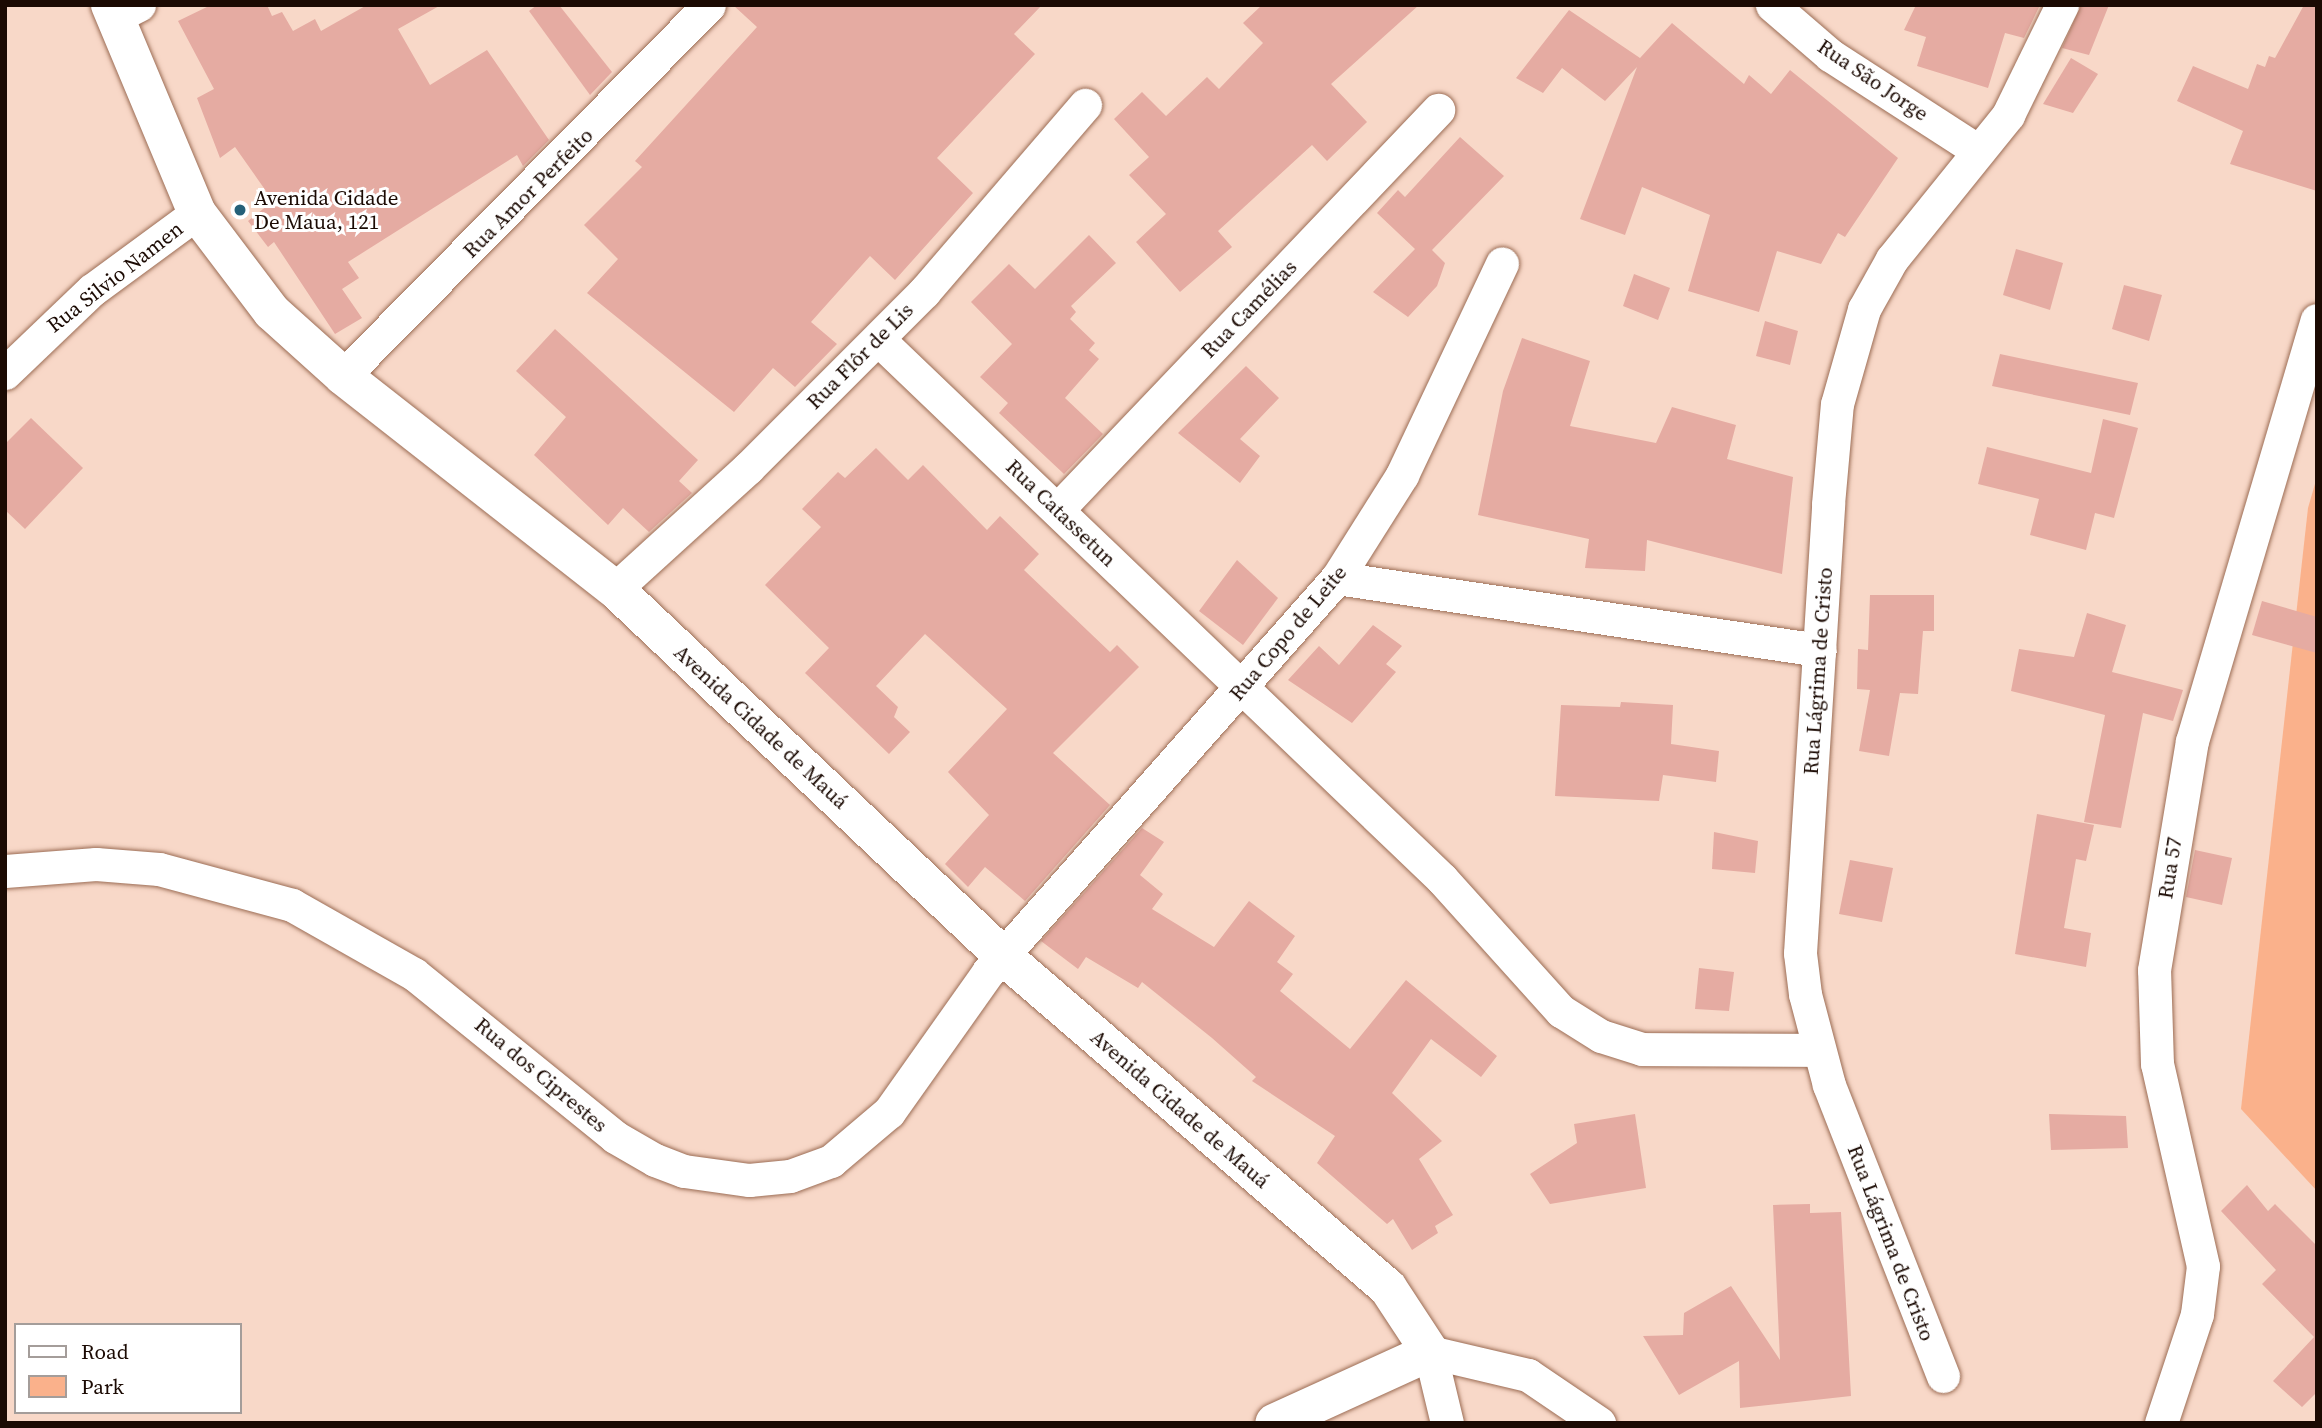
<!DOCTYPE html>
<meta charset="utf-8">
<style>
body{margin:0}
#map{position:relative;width:2322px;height:1428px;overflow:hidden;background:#f8d8c8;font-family:"Source Serif 4",serif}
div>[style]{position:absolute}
.green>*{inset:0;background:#fab18b}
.building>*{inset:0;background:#e5aba2}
.roads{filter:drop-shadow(0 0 2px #9c6d55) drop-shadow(0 0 2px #9c6d55)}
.minor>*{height:33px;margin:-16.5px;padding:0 16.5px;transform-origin:16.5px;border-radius:16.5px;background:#fff}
.tertiary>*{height:38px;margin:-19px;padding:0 19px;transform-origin:19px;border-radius:19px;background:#fff}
.dots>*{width:19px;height:19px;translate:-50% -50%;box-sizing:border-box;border:4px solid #fff;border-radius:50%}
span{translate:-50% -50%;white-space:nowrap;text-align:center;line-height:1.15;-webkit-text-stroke:6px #fff;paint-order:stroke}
.street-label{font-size:21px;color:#1b0a03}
.poi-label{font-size:21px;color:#1b0a03}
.left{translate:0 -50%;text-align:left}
.frame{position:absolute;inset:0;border:7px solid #1b0a03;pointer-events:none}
.legend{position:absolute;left:14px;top:1323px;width:228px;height:91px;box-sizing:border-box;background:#fff;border:2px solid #a49d9a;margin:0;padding:9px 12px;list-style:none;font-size:21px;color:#1b0a03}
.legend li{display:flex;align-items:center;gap:14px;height:35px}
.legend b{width:35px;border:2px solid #a49d9a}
</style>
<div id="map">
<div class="green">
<div style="clip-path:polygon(2317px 477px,2317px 1191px,2241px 1109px,2308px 508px)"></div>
</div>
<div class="building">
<div style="clip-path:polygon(211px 5px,267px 5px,272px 16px,282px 12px,293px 31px,315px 19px,321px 31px,367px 5px,441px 5px,398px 29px,430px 85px,487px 50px,549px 140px,523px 166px,517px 155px,348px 262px,359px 278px,342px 289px,362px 318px,335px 334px,274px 242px,268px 247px,248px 221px,273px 201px,235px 147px,220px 158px,197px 98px,214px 89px,178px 21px)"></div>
<div style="clip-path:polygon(537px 5px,559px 5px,612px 72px,590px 95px,529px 11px)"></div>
<div style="clip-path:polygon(733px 5px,1042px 5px,1014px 34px,1035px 54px,937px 158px,973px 193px,895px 280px,870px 256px,811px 322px,837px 344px,795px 387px,773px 368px,734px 412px,587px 293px,618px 259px,584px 225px,642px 167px,635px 161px,757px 27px)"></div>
<div style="clip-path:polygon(1262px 5px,1419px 5px,1331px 84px,1367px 122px,1327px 161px,1312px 145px,1218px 231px,1232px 247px,1180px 292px,1136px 242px,1166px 214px,1129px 175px,1149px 157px,1114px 119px,1142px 92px,1166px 116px,1207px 77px,1219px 89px,1263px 43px,1243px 23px)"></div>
<div style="clip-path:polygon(1916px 5px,2040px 5px,2024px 38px,2005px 33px,1988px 88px,1917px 66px,1926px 37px,1904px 30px)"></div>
<div style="clip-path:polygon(2081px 5px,2109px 5px,2089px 55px,2062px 48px)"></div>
<div style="clip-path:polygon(2304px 5px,2317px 5px,2317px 191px,2230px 164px,2243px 131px,2177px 101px,2193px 66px,2248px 89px,2257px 64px,2265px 67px,2269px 56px,2275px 58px)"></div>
<div style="clip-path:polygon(1569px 10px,1640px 58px,1672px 23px,1744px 84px,1749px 75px,1771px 94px,1790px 70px,1898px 158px,1845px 237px,1838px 233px,1821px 264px,1777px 251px,1759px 312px,1688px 291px,1710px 215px,1642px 187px,1625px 235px,1580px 219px,1637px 67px,1605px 101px,1562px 68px,1543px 93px,1516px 78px)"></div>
<div style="clip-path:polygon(2071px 58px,2098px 74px,2073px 113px,2043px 104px)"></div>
<div style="clip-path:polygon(1460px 137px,1504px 176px,1432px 250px,1445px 263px,1437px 286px,1408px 317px,1373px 292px,1415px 249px,1377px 213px,1398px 190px,1405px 197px)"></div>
<div style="clip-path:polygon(1089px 235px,1116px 263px,1071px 306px,1076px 312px,1070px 319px,1095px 343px,1089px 350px,1099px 359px,1065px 398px,1103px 434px,1064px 474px,999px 413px,1008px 403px,980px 377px,1012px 344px,971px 302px,1009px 264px,1035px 289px)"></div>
<div style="clip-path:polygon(2016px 249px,2063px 263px,2050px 310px,2003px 295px)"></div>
<div style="clip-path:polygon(1634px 274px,1670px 288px,1658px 320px,1623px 306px)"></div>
<div style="clip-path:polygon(2124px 285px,2162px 295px,2149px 341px,2112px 329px)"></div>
<div style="clip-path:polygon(1765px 321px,1798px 331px,1790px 365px,1756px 356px)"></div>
<div style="clip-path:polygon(555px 329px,698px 460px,679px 481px,692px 493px,649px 532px,623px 508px,608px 525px,534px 455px,566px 417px,516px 371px)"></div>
<div style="clip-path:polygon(1522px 338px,1590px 361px,1570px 426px,1656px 443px,1672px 407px,1736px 425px,1727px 459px,1793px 477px,1782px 574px,1647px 540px,1645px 571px,1585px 568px,1589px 539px,1478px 515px,1503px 391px)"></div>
<div style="clip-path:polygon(2000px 354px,2138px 383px,2130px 415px,1992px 386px)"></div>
<div style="clip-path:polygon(1246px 366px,1279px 398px,1240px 439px,1260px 456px,1240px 483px,1178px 433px)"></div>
<div style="clip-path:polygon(31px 418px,83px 468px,25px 529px,5px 510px,5px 444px)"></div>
<div style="clip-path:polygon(2103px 419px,2138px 428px,2114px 518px,2095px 513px,2086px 550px,2030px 535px,2039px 499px,1978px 484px,1987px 447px,2091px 473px)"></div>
<div style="clip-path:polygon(876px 448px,908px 480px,923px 465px,987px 530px,1000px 516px,1039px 554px,1024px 570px,1110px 652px,1117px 645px,1139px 667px,1053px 753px,1110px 805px,1025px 901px,985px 867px,968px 887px,945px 864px,989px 815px,948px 772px,1007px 709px,925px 634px,876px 686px,898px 707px,894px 717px,910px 732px,889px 754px,805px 673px,829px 648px,765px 585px,821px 527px,802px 509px,838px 472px,845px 478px)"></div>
<div style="clip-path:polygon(1237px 560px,1278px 598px,1243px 645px,1199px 611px)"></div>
<div style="clip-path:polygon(1870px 595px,1934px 595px,1934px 631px,1923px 631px,1918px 694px,1900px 693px,1889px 756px,1859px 751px,1870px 690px,1857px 689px,1858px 649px,1868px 650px)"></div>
<div style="clip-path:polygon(2262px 601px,2317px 617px,2317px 653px,2252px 635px)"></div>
<div style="clip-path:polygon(2087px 613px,2126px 625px,2112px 672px,2183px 690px,2173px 721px,2143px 713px,2121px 828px,2084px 822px,2105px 715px,2011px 691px,2019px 649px,2074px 657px)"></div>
<div style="clip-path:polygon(1373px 625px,1402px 646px,1386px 664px,1396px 672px,1352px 723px,1288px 680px,1319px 646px,1339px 665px)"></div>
<div style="clip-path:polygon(1621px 702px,1673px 705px,1671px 744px,1719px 751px,1716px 782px,1663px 775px,1659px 801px,1555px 796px,1561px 705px,1620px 707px)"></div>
<div style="clip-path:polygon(2037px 814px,2094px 825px,2086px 861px,2076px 859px,2064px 928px,2091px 933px,2086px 967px,2015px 954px)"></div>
<div style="clip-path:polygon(1142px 828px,1164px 842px,1140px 875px,1163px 894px,1152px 909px,1214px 947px,1249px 901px,1295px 936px,1277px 962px,1293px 974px,1280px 991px,1350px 1049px,1406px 980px,1497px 1056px,1481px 1077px,1431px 1039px,1392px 1093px,1442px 1141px,1419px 1159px,1453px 1215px,1435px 1226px,1438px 1233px,1412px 1250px,1393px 1219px,1387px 1224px,1317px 1163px,1335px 1136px,1252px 1081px,1256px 1077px,1212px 1038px,1142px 982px,1138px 988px,1086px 957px,1078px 969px,1041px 941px)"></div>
<div style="clip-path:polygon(1714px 832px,1758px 841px,1755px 873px,1712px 869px)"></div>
<div style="clip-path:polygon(2195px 850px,2232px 858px,2222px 905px,2186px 897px)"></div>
<div style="clip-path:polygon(1850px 860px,1893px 868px,1882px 922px,1839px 914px)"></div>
<div style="clip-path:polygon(1699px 968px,1734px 972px,1729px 1011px,1695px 1009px)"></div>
<div style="clip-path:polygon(1635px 1114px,1646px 1188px,1550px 1204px,1530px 1174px,1577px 1143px,1574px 1124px)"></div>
<div style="clip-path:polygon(2049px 1114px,2126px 1116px,2128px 1148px,2051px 1150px)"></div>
<div style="clip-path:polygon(2247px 1185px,2268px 1211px,2275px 1204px,2317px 1246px,2317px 1392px,2302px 1407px,2273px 1381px,2314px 1337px,2262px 1284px,2276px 1270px,2221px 1211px)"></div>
<div style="clip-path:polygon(1810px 1204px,1810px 1213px,1841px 1212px,1851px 1396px,1740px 1408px,1739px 1361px,1679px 1395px,1643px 1336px,1683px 1335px,1684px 1313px,1731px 1286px,1780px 1360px,1773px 1205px)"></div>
</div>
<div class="roads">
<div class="minor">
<div style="left:1772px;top:5px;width:77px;rotate:40.8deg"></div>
<div style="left:1830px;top:55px;width:175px;rotate:32.9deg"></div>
<div style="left:115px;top:17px;width:27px;rotate:-27deg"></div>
<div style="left:878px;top:339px;width:781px;rotate:43.75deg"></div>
<div style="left:1442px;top:879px;width:178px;rotate:48deg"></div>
<div style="left:1561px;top:1011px;width:47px;rotate:32deg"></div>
<div style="left:1601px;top:1036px;width:43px;rotate:17.6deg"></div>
<div style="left:1642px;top:1049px;width:177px;rotate:0.3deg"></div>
<div style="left:5px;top:373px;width:120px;rotate:-43.7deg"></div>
<div style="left:92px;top:290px;width:130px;rotate:-36.3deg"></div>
<div style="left:343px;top:376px;width:521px;rotate:-45.39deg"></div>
<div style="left:1059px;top:508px;width:550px;rotate:-46.4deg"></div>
<div style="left:1337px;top:578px;width:488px;rotate:8.5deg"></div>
<div style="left:615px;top:589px;width:180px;rotate:-42.3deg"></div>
<div style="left:748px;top:468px;width:249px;rotate:-45deg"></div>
<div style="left:924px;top:292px;width:247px;rotate:-49.3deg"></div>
<div style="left:5px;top:871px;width:91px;rotate:-4.4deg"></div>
<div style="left:96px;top:864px;width:63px;rotate:4.5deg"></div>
<div style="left:159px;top:869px;width:138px;rotate:15.1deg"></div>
<div style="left:292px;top:905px;width:140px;rotate:29.5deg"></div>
<div style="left:414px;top:974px;width:259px;rotate:39deg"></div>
<div style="left:615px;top:1137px;width:46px;rotate:29.9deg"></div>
<div style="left:655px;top:1160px;width:31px;rotate:21deg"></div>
<div style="left:684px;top:1171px;width:66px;rotate:7.9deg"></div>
<div style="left:749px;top:1180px;width:41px;rotate:-5.6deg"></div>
<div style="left:790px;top:1176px;width:44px;rotate:-20.1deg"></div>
<div style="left:831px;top:1161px;width:76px;rotate:-40.2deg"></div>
<div style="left:889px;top:1112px;width:171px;rotate:-54.7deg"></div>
<div style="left:988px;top:972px;width:526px;rotate:-48.47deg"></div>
<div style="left:1337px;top:578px;width:122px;rotate:-57.7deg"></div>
<div style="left:1402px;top:475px;width:234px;rotate:-64.7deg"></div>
<div style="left:1943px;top:1376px;width:313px;rotate:-111.4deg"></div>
<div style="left:1829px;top:1085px;width:94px;rotate:-104.8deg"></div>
<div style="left:1805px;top:994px;width:41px;rotate:-97deg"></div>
<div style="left:1800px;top:953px;width:450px;rotate:-86.4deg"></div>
<div style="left:1828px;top:504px;width:100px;rotate:-84.9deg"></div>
<div style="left:1837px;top:404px;width:99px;rotate:-74.1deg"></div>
<div style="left:1864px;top:309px;width:57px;rotate:-60.8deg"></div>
<div style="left:1892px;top:259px;width:185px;rotate:-51.1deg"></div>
<div style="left:2008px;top:115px;width:123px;rotate:-63.9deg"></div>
<div style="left:1447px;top:1423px;width:73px;rotate:-103.5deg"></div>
<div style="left:1430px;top:1352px;width:101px;rotate:13.2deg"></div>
<div style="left:1528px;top:1375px;width:86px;rotate:34.1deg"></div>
<div style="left:2161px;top:1423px;width:115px;rotate:-71.7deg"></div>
<div style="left:2197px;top:1314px;width:48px;rotate:-82.9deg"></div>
<div style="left:2203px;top:1266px;width:207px;rotate:-102.8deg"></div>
<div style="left:2157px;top:1064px;width:94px;rotate:-91.8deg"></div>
<div style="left:2154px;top:970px;width:232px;rotate:-80.6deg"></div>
<div style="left:2192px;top:741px;width:439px;rotate:-73.5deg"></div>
</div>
<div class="tertiary">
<div style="left:110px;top:5px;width:225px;rotate:67.3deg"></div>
<div style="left:197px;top:213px;width:124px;rotate:52.9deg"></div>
<div style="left:272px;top:312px;width:96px;rotate:42deg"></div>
<div style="left:343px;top:376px;width:345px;rotate:38.1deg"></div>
<div style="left:615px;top:589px;width:534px;rotate:43.41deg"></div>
<div style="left:1003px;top:956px;width:508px;rotate:40.77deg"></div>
<div style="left:1388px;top:1288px;width:77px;rotate:56.7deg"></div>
<div style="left:1430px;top:1352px;width:171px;rotate:155.5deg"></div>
</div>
</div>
<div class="dots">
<div style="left:240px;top:210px;background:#256078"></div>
</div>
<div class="street-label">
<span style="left:1873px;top:80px;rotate:34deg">Rua São Jorge</span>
<span style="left:528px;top:193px;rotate:-45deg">Rua Amor Perfeito</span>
<span style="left:115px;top:277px;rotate:-38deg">Rua Silvio Namen</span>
<span style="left:1249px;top:309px;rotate:-46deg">Rua Camélias</span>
<span style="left:860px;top:356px;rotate:-45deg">Rua Flôr de Lis</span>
<span style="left:1061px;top:513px;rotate:44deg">Rua Catassetun</span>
<span style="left:1288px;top:633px;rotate:-50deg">Rua Copo de Leite</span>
<span style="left:1818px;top:671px;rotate:-86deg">Rua Lágrima de Cristo</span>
<span style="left:761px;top:727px;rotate:43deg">Avenida Cidade de Mauá</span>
<span style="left:2170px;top:868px;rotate:-81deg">Rua 57</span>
<span style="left:541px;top:1075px;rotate:40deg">Rua dos Ciprestes</span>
<span style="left:1180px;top:1109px;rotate:41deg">Avenida Cidade de Mauá</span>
<span style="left:1891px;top:1243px;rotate:69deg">Rua Lágrima de Cristo</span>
</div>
<div class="poi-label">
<span class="left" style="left:254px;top:210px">Avenida Cidade<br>De Maua, 121</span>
</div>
<div class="frame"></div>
<ul class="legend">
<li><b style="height:9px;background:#fff"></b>Road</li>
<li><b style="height:19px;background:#fab18b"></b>Park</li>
</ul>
</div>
